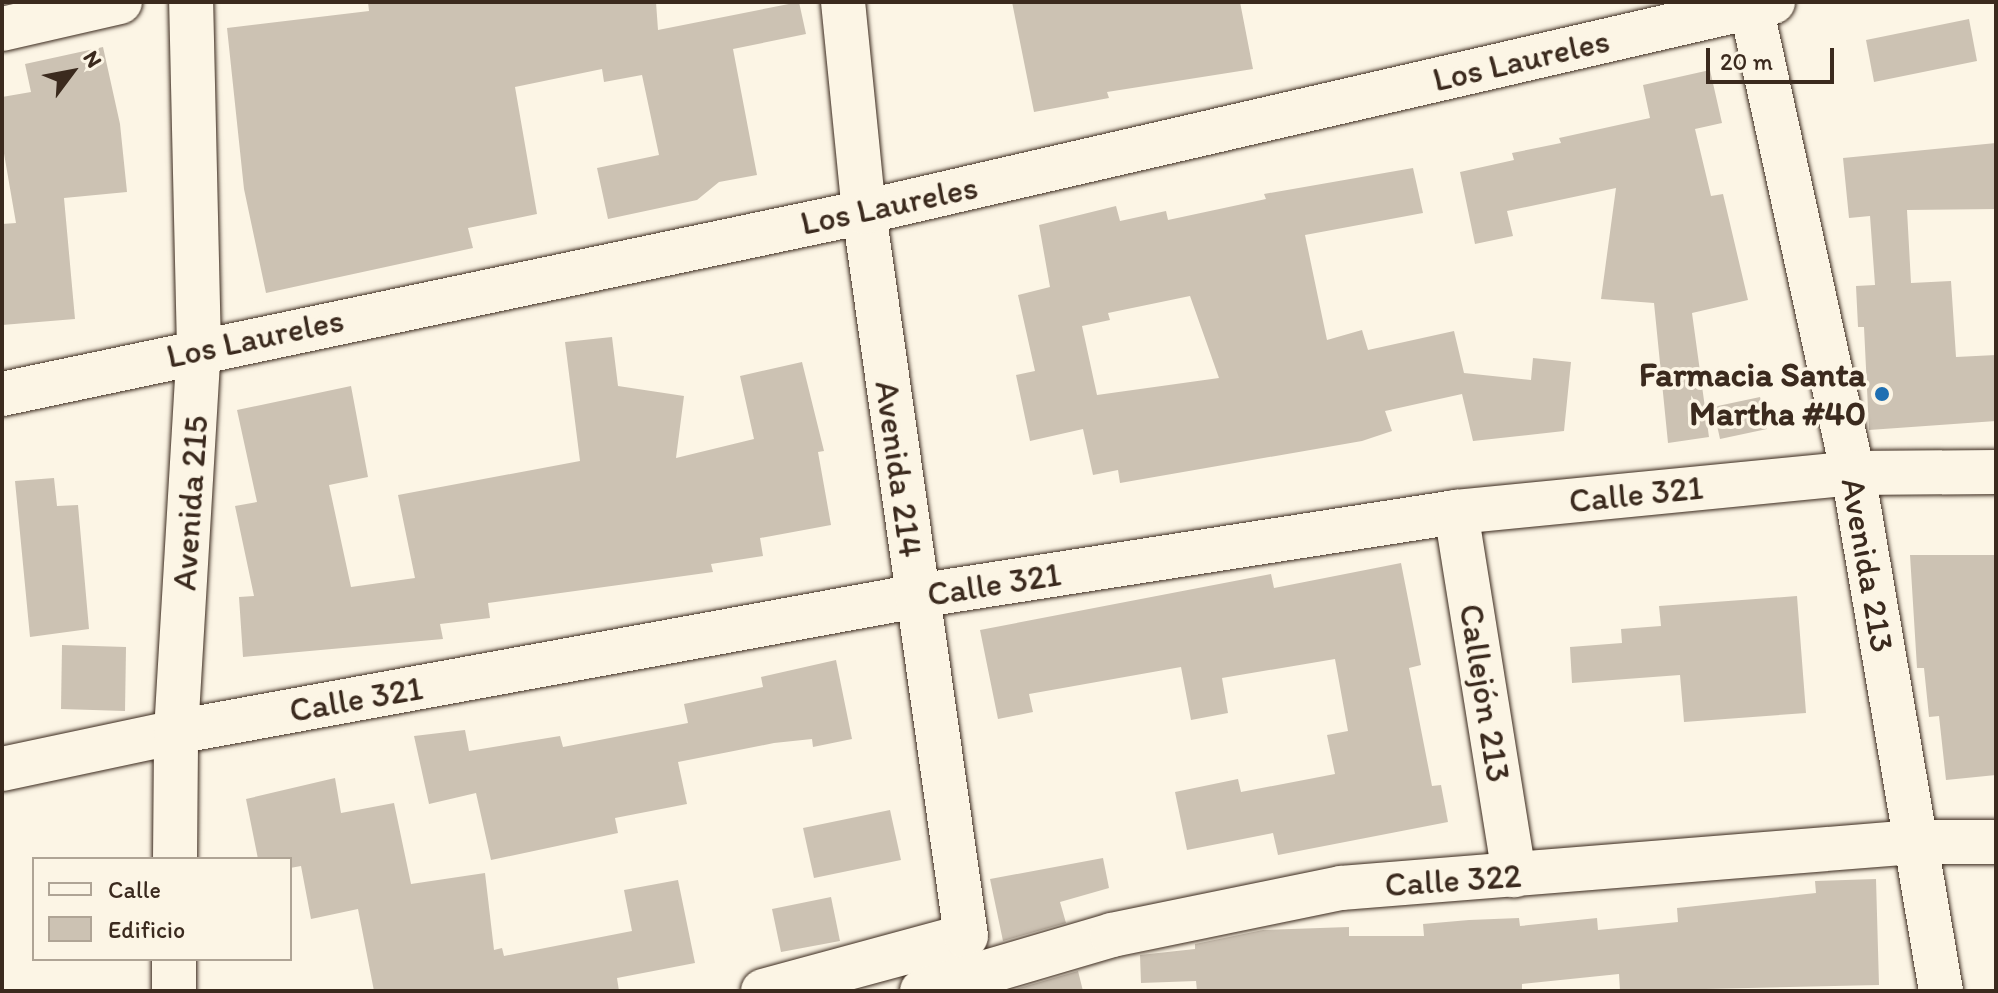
<!DOCTYPE html>
<meta charset="utf-8">
<style>
body{margin:0}
#map{position:relative;width:1998px;height:993px;overflow:hidden;background:#fcf5e5;font-family:Itim,sans-serif}
div>[style]{position:absolute}
.building>*{inset:0;background:#ccc2b3}
.roads{filter:drop-shadow(0 0 2px #3b2a1e) drop-shadow(0 0 2px #3b2a1e)}
.minor>*{height:44px;margin:-22px;padding:0 22px;transform-origin:22px;border-radius:22px;background:#fcf5e5}
.dots>*{width:22px;height:22px;translate:-50% -50%;box-sizing:border-box;border:4px solid #fcf5e5;border-radius:50%}
span{translate:-50% -50%;white-space:nowrap;text-align:center;line-height:1.15;-webkit-text-stroke:7px #fcf5e5;paint-order:stroke}
.street-label{font-size:34px;color:#3b2a1e}
.poi-label{font-size:34px;color:#3b2a1e;font-weight:700}
.right{translate:-100% -50%;text-align:right}
.frame{position:absolute;inset:0;border:4px solid #3b2a1e;pointer-events:none}
.legend{position:absolute;left:32px;top:857px;width:260px;height:104px;box-sizing:border-box;background:#fcf5e5;border:2px solid #afa495;margin:0;padding:10px 14px;list-style:none;font-size:24px;color:#3b2a1e}
.legend li{display:flex;align-items:center;gap:16px;height:40px}
.legend b{width:40px;border:2px solid #afa495}
.north{position:absolute;left:32px;top:32px;width:80px;height:80px;-webkit-text-stroke:6px #fcf5e5;paint-order:stroke;rotate:58deg;font-size:22px;font-weight:700;line-height:32px;text-align:center;color:#3b2a1e}
.north::after{content:'';display:block;margin:auto;width:28px;height:36px;background:#3b2a1e;clip-path:polygon(50% 0,100% 100%,50% 72%,0 100%)}
.scale{position:absolute;left:1706px;top:48px;width:128px;height:36px;box-sizing:border-box;border:4px solid #3b2a1e;border-top:0;padding-left:10px;font-size:24px;line-height:28px;white-space:nowrap;color:#3b2a1e;-webkit-text-stroke:6px #fcf5e5;paint-order:stroke}
</style>
<div id="map">
<div class="building">
<div style="clip-path:polygon(368px 2px,656px 2px,658px 30px,799px 2px,806px 34px,733px 49px,757px 175px,719px 182px,697px 200px,608px 219px,597px 168px,659px 155px,642px 75px,604px 82px,602px 69px,515px 87px,537px 214px,468px 228px,473px 248px,266px 293px,244px 189px,227px 28px,369px 11px)"></div>
<div style="clip-path:polygon(1012px 2px,1240px 2px,1253px 69px,1107px 92px,1109px 98px,1034px 112px)"></div>
<div style="clip-path:polygon(1969px 19px,1977px 61px,1874px 82px,1866px 40px)"></div>
<div style="clip-path:polygon(103px 47px,120px 124px,127px 192px,64px 198px,75px 319px,2px 325px,2px 224px,16px 223px,2px 142px,2px 97px,31px 92px,25px 64px)"></div>
<div style="clip-path:polygon(1710px 70px,1722px 123px,1695px 129px,1711px 196px,1723px 194px,1748px 300px,1692px 313px,1709px 437px,1668px 443px,1654px 303px,1601px 299px,1616px 188px,1507px 211px,1513px 236px,1475px 244px,1460px 172px,1514px 160px,1512px 153px,1561px 143px,1559px 138px,1650px 118px,1643px 85px)"></div>
<div style="clip-path:polygon(1996px 143px,1996px 209px,1907px 210px,1911px 283px,1951px 281px,1956px 357px,1996px 355px,1996px 421px,1869px 430px,1864px 327px,1858px 327px,1856px 286px,1875px 285px,1870px 216px,1849px 218px,1843px 158px)"></div>
<div style="clip-path:polygon(evenodd,1413px 168px,1423px 213px,1305px 235px,1327px 340px,1362px 330px,1368px 350px,1454px 331px,1464px 373px,1531px 380px,1533px 358px,1571px 362px,1564px 431px,1473px 441px,1462px 394px,1385px 411px,1392px 431px,1362px 441px,1120px 483px,1118px 470px,1093px 475px,1083px 429px,1030px 441px,1016px 375px,1035px 371px,1018px 295px,1050px 287px,1039px 225px,1116px 206px,1120px 221px,1166px 211px,1168px 220px,1266px 199px,1264px 194px,1413px 168px,1190px 296px,1219px 378px,1097px 395px,1082px 326px,1110px 320px,1108px 313px,1190px 296px)"></div>
<div style="clip-path:polygon(612px 337px,618px 386px,684px 396px,676px 458px,754px 439px,740px 376px,802px 362px,824px 451px,818px 452px,831px 525px,760px 538px,763px 556px,711px 564px,713px 572px,488px 603px,490px 618px,440px 624px,443px 639px,243px 657px,239px 597px,254px 596px,235px 506px,257px 502px,237px 410px,351px 386px,368px 477px,329px 485px,351px 587px,415px 578px,398px 495px,580px 461px,565px 342px)"></div>
<div style="clip-path:polygon(1760px 397px,1767px 429px,1720px 439px,1713px 407px)"></div>
<div style="clip-path:polygon(54px 478px,57px 506px,78px 505px,89px 629px,30px 637px,15px 481px)"></div>
<div style="clip-path:polygon(1910px 555px,1996px 555px,1996px 775px,1946px 780px,1939px 716px,1929px 717px,1924px 668px,1917px 668px)"></div>
<div style="clip-path:polygon(1401px 563px,1421px 665px,1409px 668px,1432px 786px,1441px 785px,1448px 822px,1278px 855px,1273px 833px,1187px 850px,1175px 792px,1238px 779px,1241px 792px,1335px 774px,1327px 735px,1348px 731px,1335px 659px,1222px 678px,1228px 713px,1191px 720px,1181px 667px,1029px 694px,1033px 712px,998px 719px,980px 630px,1271px 574px,1274px 588px)"></div>
<div style="clip-path:polygon(1797px 596px,1806px 713px,1684px 722px,1680px 675px,1572px 683px,1570px 647px,1622px 643px,1621px 629px,1661px 626px,1659px 606px)"></div>
<div style="clip-path:polygon(62px 645px,126px 647px,125px 711px,61px 709px)"></div>
<div style="clip-path:polygon(836px 660px,852px 739px,813px 747px,812px 739px,774px 743px,678px 762px,687px 804px,615px 818px,618px 833px,491px 860px,476px 793px,429px 804px,414px 736px,465px 730px,469px 751px,560px 736px,563px 747px,688px 723px,684px 704px,763px 687px,761px 677px)"></div>
<div style="clip-path:polygon(335px 778px,341px 813px,394px 803px,411px 884px,485px 873px,494px 950px,502px 948px,504px 956px,632px 931px,624px 890px,678px 880px,695px 963px,617px 978px,619px 991px,374px 991px,358px 909px,311px 919px,301px 866px,290px 868px,290px 859px,258px 859px,246px 799px)"></div>
<div style="clip-path:polygon(890px 810px,901px 860px,814px 878px,803px 828px)"></div>
<div style="clip-path:polygon(1103px 858px,1109px 888px,1060px 902px,1066px 923px,1003px 941px,990px 879px)"></div>
<div style="clip-path:polygon(1876px 879px,1879px 985px,1620px 991px,1619px 974px,1522px 984px,1522px 991px,1197px 991px,1196px 981px,1141px 983px,1140px 955px,1195px 949px,1195px 944px,1263px 930px,1349px 927px,1349px 936px,1424px 936px,1423px 924px,1469px 920px,1519px 918px,1520px 926px,1597px 918px,1598px 930px,1678px 922px,1677px 908px,1816px 893px,1815px 881px)"></div>
<div style="clip-path:polygon(831px 897px,840px 941px,781px 952px,772px 909px)"></div>
<div style="clip-path:polygon(1078px 971px,1083px 991px,1013px 991px,1013px 990px)"></div>
</div>
<div class="roads">
<div class="minor">
<div style="left:1750px;top:2px;width:482px;rotate:77.7deg"></div>
<div style="left:1853px;top:473px;width:525px;rotate:80.36deg"></div>
<div style="left:2px;top:29px;width:121px;rotate:-12.9deg"></div>
<div style="left:2px;top:394px;width:881px;rotate:-11.92deg"></div>
<div style="left:864px;top:212px;width:933px;rotate:-13.01deg"></div>
<div style="left:1456px;top:512px;width:368px;rotate:80.9deg"></div>
<div style="left:2px;top:769px;width:178px;rotate:-12deg"></div>
<div style="left:176px;top:732px;width:753px;rotate:-10.4deg"></div>
<div style="left:917px;top:596px;width:546px;rotate:-8.86deg"></div>
<div style="left:1456px;top:512px;width:399px;rotate:-5.6deg"></div>
<div style="left:1853px;top:473px;width:143px;rotate:-0.4deg"></div>
<div style="left:175px;top:859px;width:127px;rotate:-89.5deg"></div>
<div style="left:176px;top:732px;width:384px;rotate:-86.6deg"></div>
<div style="left:199px;top:349px;width:347px;rotate:-91.3deg"></div>
<div style="left:174px;top:991px;width:32px;rotate:-90deg"></div>
<div style="left:763px;top:991px;width:210px;rotate:-15.2deg"></div>
<div style="left:966px;top:936px;width:731px;rotate:-98.02deg"></div>
<div style="left:864px;top:212px;width:211px;rotate:-95.7deg"></div>
<div style="left:922px;top:991px;width:198px;rotate:-16.4deg"></div>
<div style="left:1112px;top:935px;width:234px;rotate:-11.6deg"></div>
<div style="left:1341px;top:888px;width:575px;rotate:-4.59deg"></div>
<div style="left:1914px;top:842px;width:82px"></div>
</div>
</div>
<div class="dots">
<div style="left:1882px;top:394px;background:#1f6fb2"></div>
</div>
<div class="street-label">
<span style="left:1521px;top:60px;rotate:-13deg">Los Laureles</span>
<span style="left:889px;top:205px;rotate:-12deg">Los Laureles</span>
<span style="left:255px;top:338px;rotate:-12deg">Los Laureles</span>
<span style="left:899px;top:469px;rotate:82deg">Avenida 214</span>
<span style="left:1636px;top:494px;rotate:-6deg">Calle 321</span>
<span style="left:190px;top:503px;rotate:-86deg">Avenida 215</span>
<span style="left:1868px;top:565px;rotate:80deg">Avenida 213</span>
<span style="left:994px;top:584px;rotate:-9deg">Calle 321</span>
<span style="left:1485px;top:693px;rotate:81deg">Callejón 213</span>
<span style="left:356px;top:699px;rotate:-10deg">Calle 321</span>
<span style="left:1453px;top:880px;rotate:-4deg">Calle 322</span>
</div>
<div class="poi-label">
<span class="right" style="left:1866px;top:394px">Farmacia Santa<br>Martha #40</span>
</div>
<div class="frame"></div>
<ul class="legend">
<li><b style="height:10px;background:#fcf5e5"></b>Calle</li>
<li><b style="height:22px;background:#ccc2b3"></b>Edificio</li>
</ul>
<div class="north">N</div>
<div class="scale">20 m</div>
</div>
